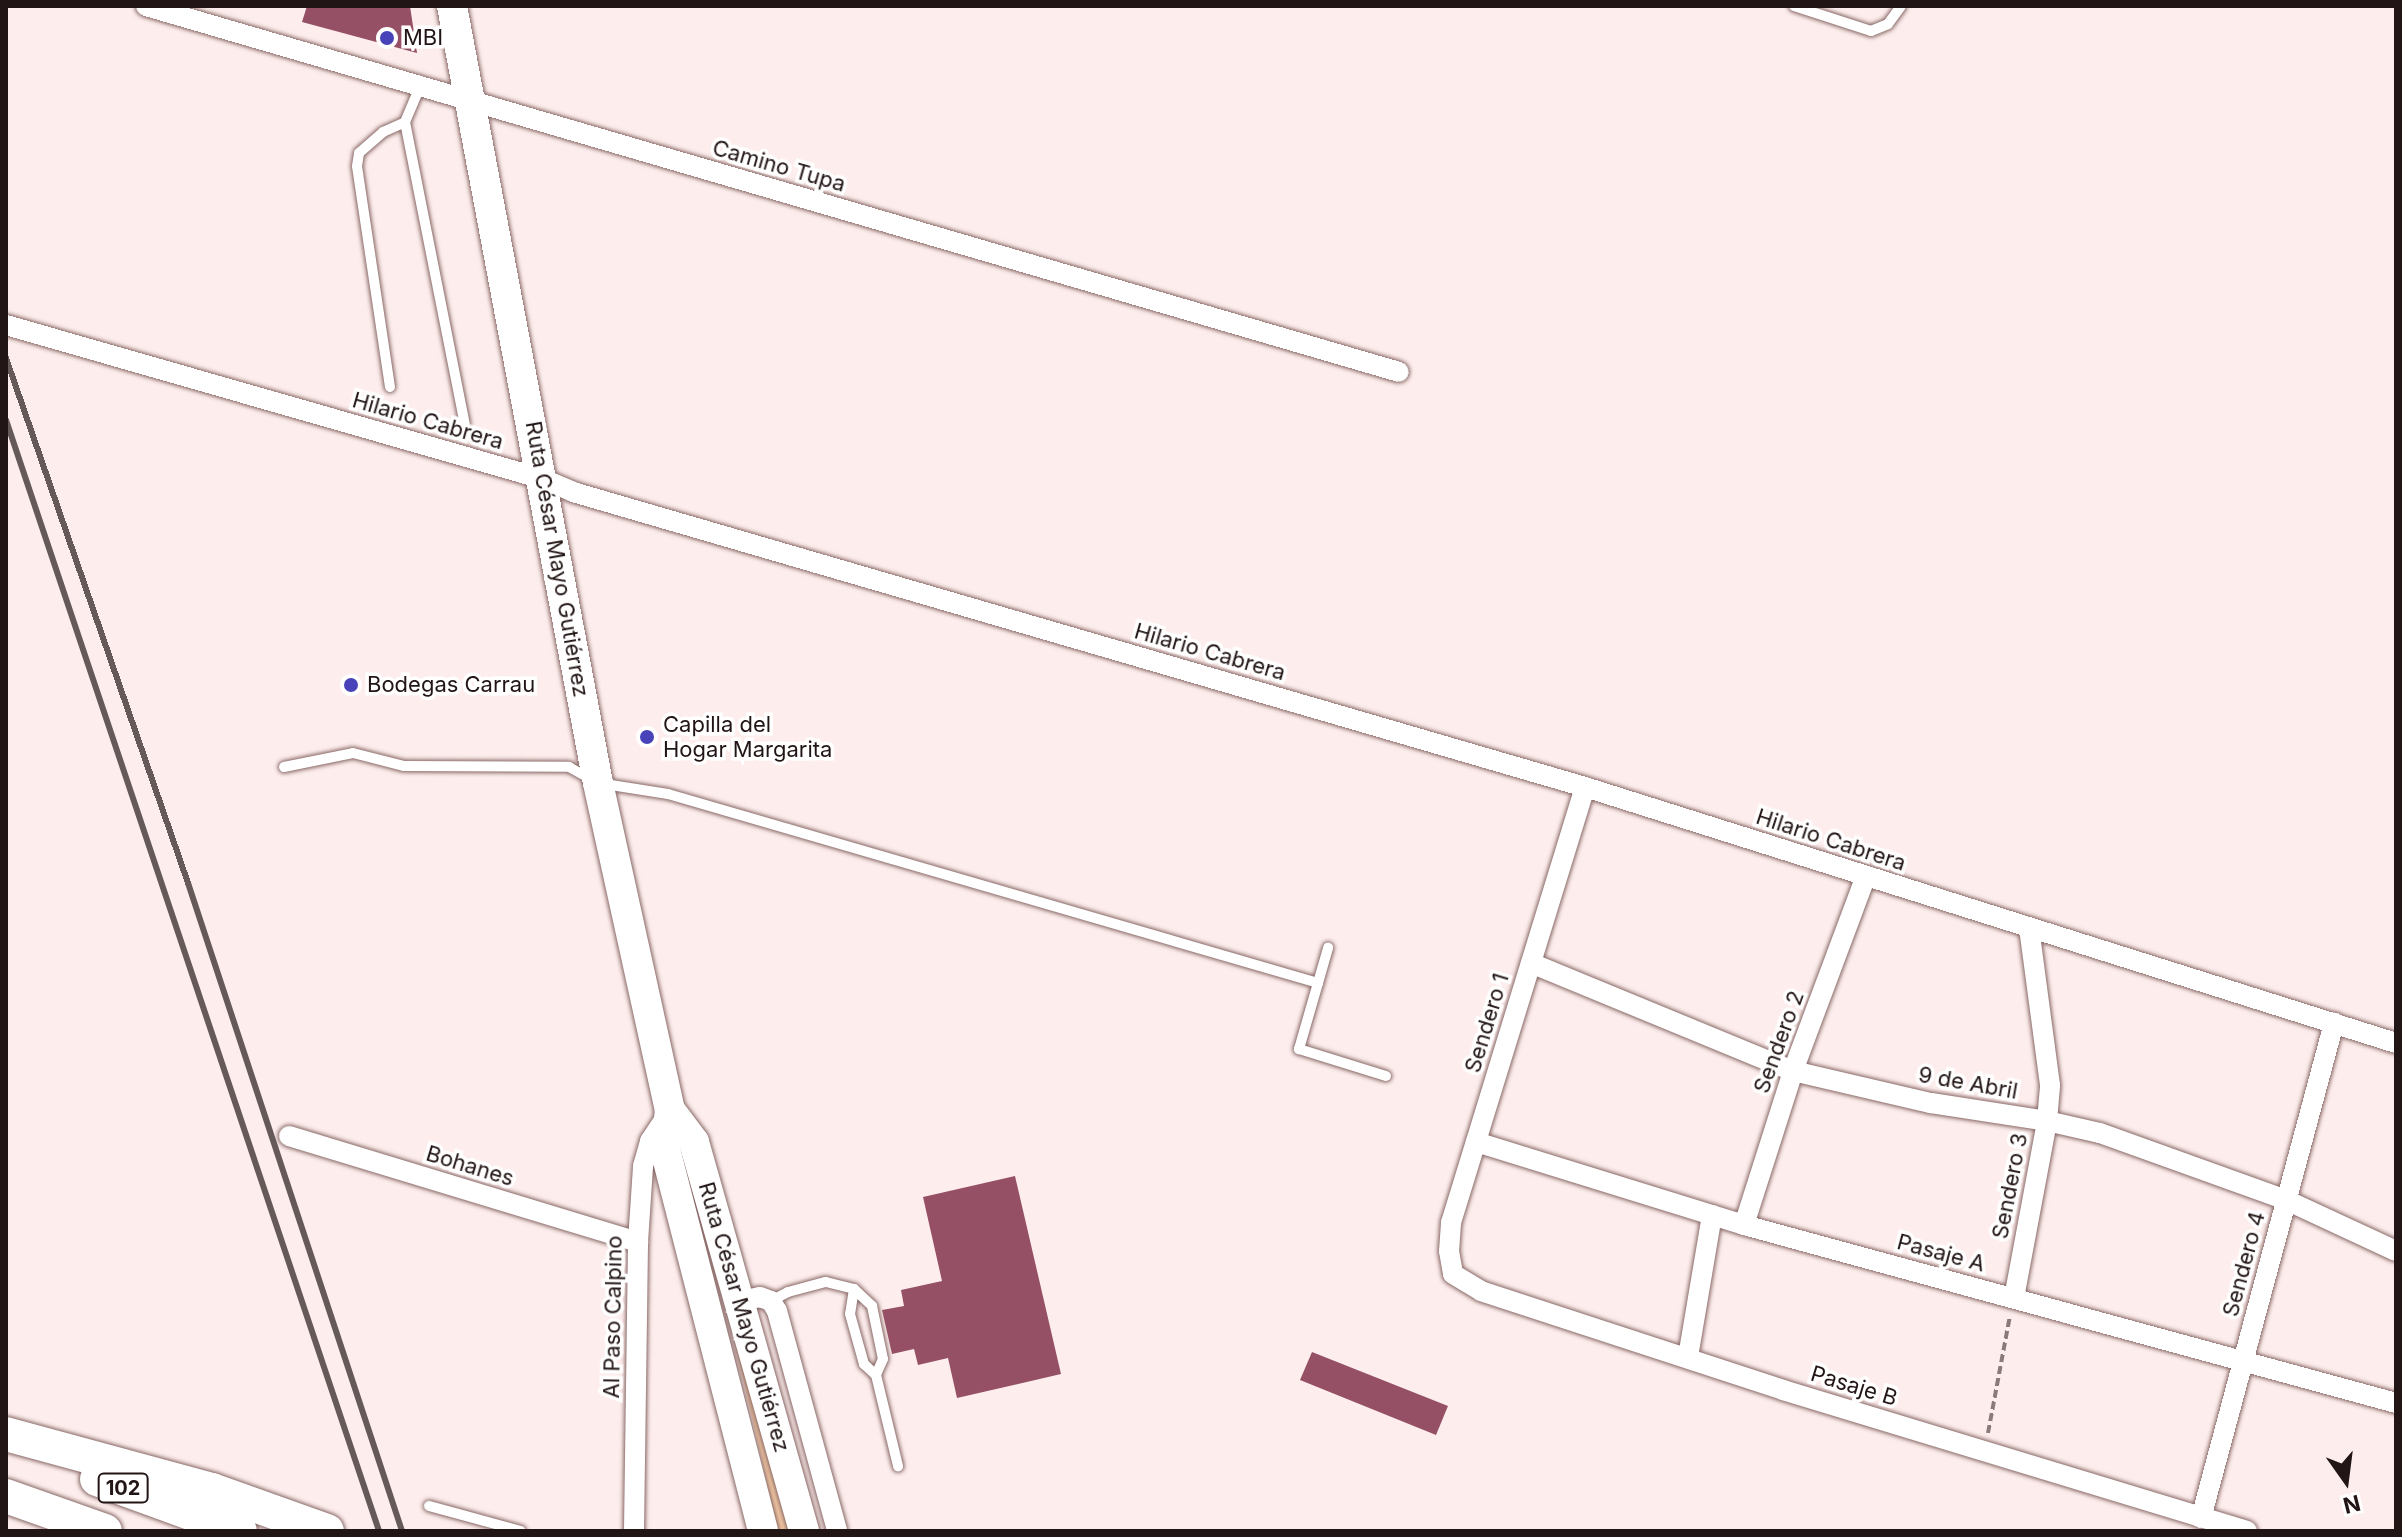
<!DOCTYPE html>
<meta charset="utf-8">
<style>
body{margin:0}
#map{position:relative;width:2402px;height:1537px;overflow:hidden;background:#fdeeed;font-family:Inter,sans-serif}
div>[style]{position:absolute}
.green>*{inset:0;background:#f9cda6}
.building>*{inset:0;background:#965066}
.path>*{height:4px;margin-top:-2px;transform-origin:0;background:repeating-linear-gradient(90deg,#897b7a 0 8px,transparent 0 12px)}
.roads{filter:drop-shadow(0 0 2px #886866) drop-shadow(0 0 2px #886866)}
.service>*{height:10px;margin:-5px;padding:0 5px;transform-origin:5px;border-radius:5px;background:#fff}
.minor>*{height:20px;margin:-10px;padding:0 10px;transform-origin:10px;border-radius:10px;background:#fff}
.secondary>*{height:30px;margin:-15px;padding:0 15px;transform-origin:15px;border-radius:15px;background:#fff}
.trunk>*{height:34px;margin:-17px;padding:0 17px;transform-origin:17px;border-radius:17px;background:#fff}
.rail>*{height:6px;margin:-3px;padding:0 3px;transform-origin:3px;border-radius:3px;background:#665959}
.dots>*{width:22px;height:22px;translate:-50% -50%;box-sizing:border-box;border:4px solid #fff;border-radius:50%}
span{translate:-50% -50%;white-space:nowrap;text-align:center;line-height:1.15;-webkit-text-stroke:7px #fff;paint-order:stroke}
.shield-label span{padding:2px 6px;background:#fff;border:2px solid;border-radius:6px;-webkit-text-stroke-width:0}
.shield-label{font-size:20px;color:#221515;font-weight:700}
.poi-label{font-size:22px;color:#221515}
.left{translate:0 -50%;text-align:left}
.street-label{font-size:22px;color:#221515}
.frame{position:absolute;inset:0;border:8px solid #221515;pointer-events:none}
.north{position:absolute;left:2306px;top:1441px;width:80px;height:80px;-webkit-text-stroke:6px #fff;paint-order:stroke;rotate:166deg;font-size:22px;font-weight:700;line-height:32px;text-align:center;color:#221515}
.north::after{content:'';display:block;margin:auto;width:28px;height:36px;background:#221515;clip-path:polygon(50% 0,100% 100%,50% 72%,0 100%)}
</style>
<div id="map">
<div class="green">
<div style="clip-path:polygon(734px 1339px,794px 1531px,778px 1531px)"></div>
</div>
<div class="building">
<div style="clip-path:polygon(307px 6px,410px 6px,417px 53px,302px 22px)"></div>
<div style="clip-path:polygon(1015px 1176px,1061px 1374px,957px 1398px,948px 1358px,918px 1365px,914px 1349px,892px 1354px,882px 1310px,904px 1306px,901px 1290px,942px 1281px,923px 1197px)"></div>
<div style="clip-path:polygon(1312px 1352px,1448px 1406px,1436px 1435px,1300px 1380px)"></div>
</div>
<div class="path">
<div style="left:1988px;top:1433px;width:119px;rotate:-79.4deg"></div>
</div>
<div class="roads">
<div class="service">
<div style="left:1794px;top:6px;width:81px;rotate:18deg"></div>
<div style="left:1871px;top:31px;width:18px;rotate:-22deg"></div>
<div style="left:1888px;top:24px;width:22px;rotate:-54deg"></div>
<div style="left:405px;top:122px;width:308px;rotate:78.8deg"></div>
<div style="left:390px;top:387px;width:223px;rotate:-98.5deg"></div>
<div style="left:357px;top:166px;width:13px;rotate:-81deg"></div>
<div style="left:359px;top:153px;width:32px;rotate:-41deg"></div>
<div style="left:383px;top:132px;width:24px;rotate:-24deg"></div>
<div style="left:405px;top:122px;width:38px;rotate:-67deg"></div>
<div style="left:284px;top:767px;width:70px;rotate:-11.5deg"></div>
<div style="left:353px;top:753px;width:53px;rotate:14.3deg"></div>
<div style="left:404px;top:766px;width:165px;rotate:0.3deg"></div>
<div style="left:569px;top:767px;width:33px;rotate:29deg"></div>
<div style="left:598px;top:783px;width:71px;rotate:8.9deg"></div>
<div style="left:668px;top:794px;width:677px;rotate:16.21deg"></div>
<div style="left:1318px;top:983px;width:37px;rotate:-74deg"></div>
<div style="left:1318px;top:983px;width:69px;rotate:106.1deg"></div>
<div style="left:1299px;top:1049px;width:91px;rotate:17.2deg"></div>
<div style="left:854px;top:1289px;width:25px;rotate:99deg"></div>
<div style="left:850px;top:1314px;width:52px;rotate:74.4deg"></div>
<div style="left:864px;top:1364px;width:16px;rotate:43deg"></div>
<div style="left:876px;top:1375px;width:94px;rotate:76.4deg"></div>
<div style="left:771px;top:1301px;width:19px;rotate:-28deg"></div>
<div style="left:788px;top:1292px;width:39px;rotate:-15deg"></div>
<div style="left:826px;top:1282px;width:29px;rotate:14deg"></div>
<div style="left:854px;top:1289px;width:25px;rotate:43deg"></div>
<div style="left:872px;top:1306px;width:54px;rotate:78.3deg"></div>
<div style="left:883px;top:1359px;width:17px;rotate:114deg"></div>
<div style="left:429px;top:1506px;width:95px;rotate:15.2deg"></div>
</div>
<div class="minor">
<div style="left:146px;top:6px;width:1305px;rotate:16.28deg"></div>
<div style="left:6px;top:325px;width:559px;rotate:16deg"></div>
<div style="left:543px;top:479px;width:33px;rotate:23deg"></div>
<div style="left:573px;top:492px;width:1054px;rotate:16.25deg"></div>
<div style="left:1585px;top:787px;width:850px;rotate:17.52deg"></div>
<div style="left:1585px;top:787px;width:456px;rotate:107.1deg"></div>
<div style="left:1451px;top:1223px;width:28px;rotate:94deg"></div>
<div style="left:1449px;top:1251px;width:23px;rotate:80deg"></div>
<div style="left:1453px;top:1274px;width:33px;rotate:31deg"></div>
<div style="left:1481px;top:1291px;width:318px;rotate:18.1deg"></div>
<div style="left:1783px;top:1390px;width:485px;rotate:16.9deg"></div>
<div style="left:1531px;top:963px;width:283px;rotate:22.4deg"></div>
<div style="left:1793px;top:1071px;width:142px;rotate:13.1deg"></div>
<div style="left:1931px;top:1103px;width:117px;rotate:8.8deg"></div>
<div style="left:2047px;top:1121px;width:54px;rotate:12.8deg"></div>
<div style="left:2100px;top:1133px;width:198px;rotate:19.8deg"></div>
<div style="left:2286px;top:1200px;width:121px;rotate:24.9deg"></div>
<div style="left:289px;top:1136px;width:365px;rotate:16.9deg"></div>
<div style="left:1476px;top:1142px;width:281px;rotate:17.2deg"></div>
<div style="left:1744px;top:1225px;width:676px;rotate:15.27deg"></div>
<div style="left:1744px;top:1225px;width:162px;rotate:-72.3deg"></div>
<div style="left:1793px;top:1071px;width:208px;rotate:-69.5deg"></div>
<div style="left:2014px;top:1298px;width:180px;rotate:-79.4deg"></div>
<div style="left:2047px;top:1121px;width:36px;rotate:-85deg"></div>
<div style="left:2050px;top:1085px;width:159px;rotate:-97.6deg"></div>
<div style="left:740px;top:1301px;width:20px;rotate:-11deg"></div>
<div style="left:760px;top:1297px;width:12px;rotate:20deg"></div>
<div style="left:771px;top:1301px;width:12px;rotate:59deg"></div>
<div style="left:777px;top:1311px;width:228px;rotate:74.7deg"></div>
<div style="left:1688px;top:1357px;width:144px;rotate:-80.4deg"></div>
<div style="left:2201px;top:1518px;width:513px;rotate:-74.96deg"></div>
<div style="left:634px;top:1531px;width:289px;rotate:-89.2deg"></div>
<div style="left:638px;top:1242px;width:76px;rotate:-86.2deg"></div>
<div style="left:643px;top:1166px;width:26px;rotate:-74deg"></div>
<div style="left:650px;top:1141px;width:29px;rotate:-56deg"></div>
</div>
<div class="secondary">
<div style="left:452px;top:6px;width:791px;rotate:79.36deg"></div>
<div style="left:598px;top:783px;width:335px;rotate:77.6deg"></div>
<div style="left:670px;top:1110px;width:39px;rotate:97deg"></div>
<div style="left:665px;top:1149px;width:394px;rotate:75.6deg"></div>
<div style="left:670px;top:1110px;width:40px;rotate:53deg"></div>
<div style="left:694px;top:1142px;width:404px;rotate:74.2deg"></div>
</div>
<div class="trunk">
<div style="left:6px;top:1434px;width:213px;rotate:15.2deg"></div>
<div style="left:212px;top:1490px;width:122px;rotate:19.6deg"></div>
<div style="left:97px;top:1479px;width:152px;rotate:20deg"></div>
<div style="left:6px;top:1496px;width:105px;rotate:19.5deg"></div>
</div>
</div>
<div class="rail">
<div style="left:6px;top:358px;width:556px;rotate:70.88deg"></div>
<div style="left:188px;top:883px;width:682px;rotate:71.72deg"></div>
<div style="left:6px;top:420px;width:1172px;rotate:71.44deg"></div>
</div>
<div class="dots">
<div style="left:387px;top:38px;background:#4843b9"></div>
<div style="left:351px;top:685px;background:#4843b9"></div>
<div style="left:647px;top:737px;background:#4843b9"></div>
</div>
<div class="shield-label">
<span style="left:123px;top:1488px">102</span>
</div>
<div class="poi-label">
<span class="left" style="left:403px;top:38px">MBI</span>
<span class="left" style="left:367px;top:685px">Bodegas Carrau</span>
<span class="left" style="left:663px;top:737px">Capilla del<br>Hogar Margarita</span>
</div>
<div class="street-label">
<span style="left:779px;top:166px;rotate:16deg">Camino Tupa</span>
<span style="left:428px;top:421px;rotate:16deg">Hilario Cabrera</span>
<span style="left:557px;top:559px;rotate:80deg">Ruta César Mayo Gutiérrez</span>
<span style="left:1210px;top:652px;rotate:16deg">Hilario Cabrera</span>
<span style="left:1831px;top:840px;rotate:18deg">Hilario Cabrera</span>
<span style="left:1487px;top:1023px;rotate:-73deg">Sendero 1</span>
<span style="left:1779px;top:1042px;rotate:-70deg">Sendero 2</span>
<span style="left:1968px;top:1083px;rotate:10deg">9 de Abril</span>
<span style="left:470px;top:1166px;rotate:17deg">Bohanes</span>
<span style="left:2010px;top:1186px;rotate:-79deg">Sendero 3</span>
<span style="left:1941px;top:1253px;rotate:15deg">Pasaje A</span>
<span style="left:2244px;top:1264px;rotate:-75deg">Sendero 4</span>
<span style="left:613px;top:1317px;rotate:-89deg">Al Paso Calpino</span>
<span style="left:744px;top:1317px;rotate:74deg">Ruta César Mayo Gutiérrez</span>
<span style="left:1854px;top:1386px;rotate:17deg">Pasaje B</span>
</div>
<div class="frame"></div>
<div class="north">N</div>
</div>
